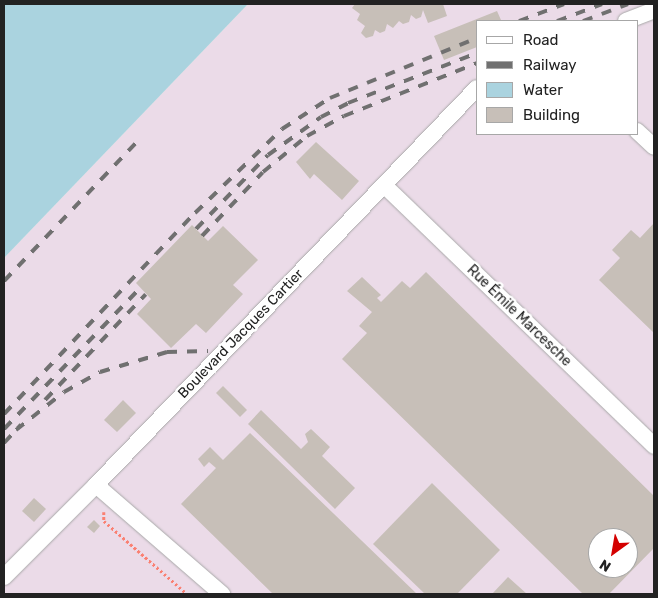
<!DOCTYPE html>
<meta charset="utf-8">
<style>
body{margin:0}
#map{position:relative;width:658px;height:598px;overflow:hidden;background:#f2efe9;font-family:Rubik,sans-serif}
div>[style]{position:absolute}
.industrial>*{inset:0;background:#ebdbe8}
.water>*{inset:0;background:#aad3df}
.building>*{inset:0;background:#c7bfb8}
.path>*{height:2.5px;margin-top:-1.25px;transform-origin:0;background:repeating-linear-gradient(90deg,#fa8072 0 2.5px,transparent 0 5px)}
.roads{filter:drop-shadow(0 0 1px #a9a9a9) drop-shadow(0 0 1px #a9a9a9)}
.minor>*{height:16px;margin:-8px;padding:0 8px;transform-origin:8px;border-radius:8px;background:#fff}
.rail>*{height:4px;margin-top:-2px;transform-origin:0;background:repeating-linear-gradient(90deg,#707070 0 10px,transparent 0 20px)}
span{translate:-50% -50%;white-space:nowrap;text-align:center;line-height:1.15;-webkit-text-stroke:5px #fff;paint-order:stroke}
.street-label{font-size:14px;color:#222}
.frame{position:absolute;inset:0;border:5px solid #222;pointer-events:none}
.legend{position:absolute;left:476px;top:20px;width:162px;height:115px;box-sizing:border-box;background:#fff;border:1px solid #a7a7a7;margin:0;padding:6px 9px;list-style:none;font-size:15px;color:#222}
.legend li{display:flex;align-items:center;gap:10px;height:25px}
.legend b{width:25px;border:1px solid #a7a7a7}
.north{position:absolute;left:588px;top:528px;width:50px;height:50px;box-sizing:border-box;background:#fff;border:1px solid #a7a7a7;border-radius:50%;rotate:212deg;font-size:14px;font-weight:700;line-height:20px;text-align:center;color:#222}
.north::after{content:'';display:block;margin:auto;width:18px;height:22px;background:#d40000;clip-path:polygon(50% 0,100% 100%,50% 72%,0 100%)}
</style>
<div id="map">
<div class="industrial">
<div style="clip-path:polygon(evenodd,248px 4px,654px 4px,654px 594px,4px 594px,4px 258px,248px 4px,477px 21px,637px 21px,637px 134px,477px 134px,477px 21px,248px 4px,598px 538px,628px 538px,628px 568px,598px 568px,598px 538px)"></div>
</div>
<div class="water">
<div style="clip-path:polygon(4px 4px,248px 4px,4px 258px)"></div>
</div>
<div class="building">
<div style="clip-path:polygon(355px 4px,443px 4px,447px 16px,428px 23px,423px 10px,421px 17px,416px 19px,411px 15px,409px 22px,403px 24px,399px 21px,393px 28px,387px 24px,385px 31px,380px 33px,375px 30px,373px 36px,366px 38px,361px 33px,365px 26px,357px 20px,360px 14px,352px 8px)"></div>
<div style="clip-path:polygon(497px 11px,501px 20px,477px 21px,477px 47px,444px 60px,434px 36px)"></div>
<div style="clip-path:polygon(316px 142px,359px 181px,342px 200px,314px 174px,310px 179px,296px 162px)"></div>
<div style="clip-path:polygon(654px 223px,654px 333px,599px 280px,620px 258px,612px 250px,631px 230px,640px 238px)"></div>
<div style="clip-path:polygon(192px 225px,208px 241px,223px 226px,258px 260px,233px 285px,243px 294px,206px 333px,196px 324px,171px 348px,137px 314px,151px 299px,136px 283px)"></div>
<div style="clip-path:polygon(evenodd,426px 272px,654px 496px,654px 548px,609px 594px,583px 594px,342px 359px,367px 333px,359px 326px,372px 312px,347px 291px,362px 277px,381px 295px,377px 298px,381px 302px,402px 281px,410px 288px,426px 272px,598px 538px,628px 538px,628px 568px,598px 568px,598px 538px)"></div>
<div style="clip-path:polygon(223px 386px,247px 410px,240px 417px,216px 393px)"></div>
<div style="clip-path:polygon(123px 400px,136px 413px,117px 432px,104px 420px)"></div>
<div style="clip-path:polygon(261px 410px,301px 449px,308px 442px,305px 434px,311px 429px,330px 447px,322px 456px,355px 488px,335px 509px,248px 424px)"></div>
<div style="clip-path:polygon(250px 433px,417px 594px,273px 594px,181px 504px,216px 468px,209px 462px,204px 467px,198px 459px,210px 447px,223px 460px)"></div>
<div style="clip-path:polygon(432px 483px,500px 550px,457px 594px,425px 594px,373px 544px)"></div>
<div style="clip-path:polygon(34px 498px,46px 509px,34px 522px,22px 511px)"></div>
<div style="clip-path:polygon(94px 520px,100px 526px,94px 533px,87px 527px)"></div>
<div style="clip-path:polygon(508px 577px,527px 594px,492px 594px)"></div>
</div>
<div class="path">
<div style="left:104px;top:512px;width:9px;rotate:90deg"></div>
<div style="left:104px;top:521px;width:111px;rotate:41.3deg"></div>
</div>
<div class="roads">
<div class="minor">
<div style="left:626px;top:21px;width:30px;rotate:-21deg"></div>
<div style="left:637px;top:131px;width:23px;rotate:43deg"></div>
<div style="left:385px;top:186px;width:374px;rotate:44deg"></div>
<div style="left:96px;top:485px;width:167px;rotate:40.9deg"></div>
<div style="left:4px;top:577px;width:130px;rotate:-45deg"></div>
<div style="left:96px;top:485px;width:550px;rotate:-46.18deg"></div>
</div>
</div>
<div class="rail">
<div style="left:519px;top:21px;width:48px;rotate:-20.7deg"></div>
<div style="left:557px;top:21px;width:48px;rotate:-20.7deg"></div>
<div style="left:583px;top:21px;width:48px;rotate:-20.7deg"></div>
<div style="left:196px;top:229px;width:103px;rotate:-45.8deg"></div>
<div style="left:268px;top:155px;width:65px;rotate:-35.6deg"></div>
<div style="left:321px;top:117px;width:30px;rotate:-27deg"></div>
<div style="left:348px;top:103px;width:138px;rotate:-21.2deg"></div>
<div style="left:202px;top:236px;width:88px;rotate:-46.4deg"></div>
<div style="left:263px;top:172px;width:57px;rotate:-39.3deg"></div>
<div style="left:307px;top:136px;width:42px;rotate:-28.4deg"></div>
<div style="left:344px;top:116px;width:143px;rotate:-21.7deg"></div>
<div style="left:4px;top:281px;width:191px;rotate:-46.3deg"></div>
<div style="left:45px;top:400px;width:146px;rotate:-46.4deg"></div>
<div style="left:4px;top:414px;width:277px;rotate:-46.5deg"></div>
<div style="left:195px;top:213px;width:121px;rotate:-44deg"></div>
<div style="left:282px;top:129px;width:57px;rotate:-32.9deg"></div>
<div style="left:330px;top:98px;width:159px;rotate:-22.2deg"></div>
<div style="left:4px;top:429px;width:196px;rotate:-46deg"></div>
<div style="left:16px;top:430px;width:61px;rotate:-38.4deg"></div>
<div style="left:64px;top:392px;width:41px;rotate:-29.1deg"></div>
<div style="left:100px;top:372px;width:70px;rotate:-16.6deg"></div>
<div style="left:167px;top:352px;width:41px;rotate:-1.4deg"></div>
<div style="left:4px;top:443px;width:25px;rotate:-47deg"></div>
</div>
<div class="street-label">
<span style="left:519px;top:316px;rotate:44deg">Rue Émile Marcesche</span>
<span style="left:241px;top:334px;rotate:-46deg">Boulevard Jacques Cartier</span>
</div>
<div class="frame"></div>
<ul class="legend">
<li><b style="height:6px;background:#fff"></b>Road</li>
<li><b style="height:6px;background:#707070"></b>Railway</li>
<li><b style="height:14px;background:#aad3df"></b>Water</li>
<li><b style="height:14px;background:#c7bfb8"></b>Building</li>
</ul>
<div class="north">N</div>
</div>
